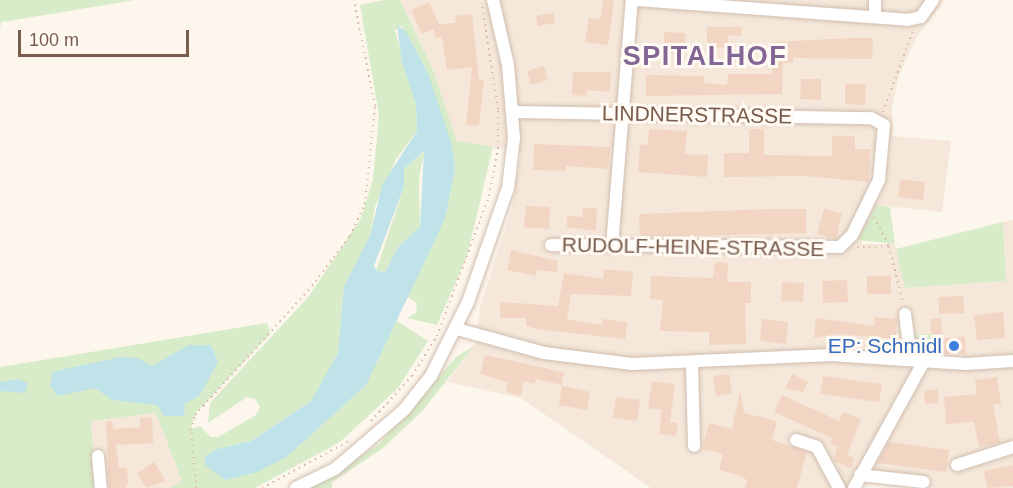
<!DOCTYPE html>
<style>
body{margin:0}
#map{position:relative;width:1013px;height:488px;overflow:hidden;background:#fdf6ec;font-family:Arial,sans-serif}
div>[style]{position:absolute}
.residential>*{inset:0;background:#f5e8da}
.green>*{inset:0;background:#d8ecc9}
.water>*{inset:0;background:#bfe3e8}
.building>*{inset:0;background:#f3d5c3}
.path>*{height:2px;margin-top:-1px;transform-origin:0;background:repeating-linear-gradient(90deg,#d9b8a5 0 1.5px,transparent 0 6px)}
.roads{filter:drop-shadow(0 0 2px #d1beb0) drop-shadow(0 0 2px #d1beb0)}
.minor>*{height:12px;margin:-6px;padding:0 6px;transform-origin:6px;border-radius:6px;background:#fff}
.dots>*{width:16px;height:16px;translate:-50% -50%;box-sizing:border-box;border:3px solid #fffaf3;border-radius:50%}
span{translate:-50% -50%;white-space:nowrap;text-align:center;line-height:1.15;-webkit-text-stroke:6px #fffaf3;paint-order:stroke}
.street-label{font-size:21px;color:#7a5c4d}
.shop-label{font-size:21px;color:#366cbe}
.right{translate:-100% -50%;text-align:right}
.district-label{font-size:27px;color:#846695;font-weight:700;letter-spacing:1.5px}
.scale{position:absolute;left:18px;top:30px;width:171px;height:27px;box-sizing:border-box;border:3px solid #7a5c4d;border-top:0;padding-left:8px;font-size:18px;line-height:21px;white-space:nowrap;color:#7a5c4d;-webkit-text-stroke:4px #fffaf3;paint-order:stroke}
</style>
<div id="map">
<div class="residential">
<div style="clip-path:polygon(400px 0,945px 0,919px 33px,899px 75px,892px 108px,893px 136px,951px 141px,942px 212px,876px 205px,861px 244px,895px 244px,906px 288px,1006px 281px,1003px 222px,1013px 220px,1013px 488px,932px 488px,853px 480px,849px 488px,651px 488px,521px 398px,447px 382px,475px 345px,480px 307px,512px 208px,521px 152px,457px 142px,433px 69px)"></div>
<div style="clip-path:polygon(157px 413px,182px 481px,169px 488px,96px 488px,91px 421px)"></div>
</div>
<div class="green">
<div style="clip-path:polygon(0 0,135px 0,2px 22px,0 27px)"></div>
<div style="clip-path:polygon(384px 0,400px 0,433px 69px,457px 141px,493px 147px,467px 256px,437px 325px,407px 318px,416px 313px,417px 303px,408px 297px,403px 300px,445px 219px,455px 170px,428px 73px,402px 26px,395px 30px,416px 105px,417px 131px,396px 159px,375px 206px,370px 237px,344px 286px,338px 353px,327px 380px,311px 401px,251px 441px,217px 449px,288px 456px,366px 385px,394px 319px,428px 341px,398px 388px,340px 442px,255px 488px,169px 488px,182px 481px,156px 413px,91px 421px,96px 488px,0 488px,0 367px,267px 323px,271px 333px,195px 414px,191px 429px,200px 426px,211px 437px,218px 437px,256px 415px,260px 407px,255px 399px,247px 397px,208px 423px,210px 403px,309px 296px,360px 220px,373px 180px,379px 115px,360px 5px)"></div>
<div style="clip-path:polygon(425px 151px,419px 176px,420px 227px,398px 247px,385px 272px,376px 271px,404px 187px,404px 169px)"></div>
<div style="clip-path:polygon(876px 205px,890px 207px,895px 244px,858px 240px)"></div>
<div style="clip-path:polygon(1003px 222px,1006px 281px,905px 288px,896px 249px)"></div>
<div style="clip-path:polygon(913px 334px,932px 334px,932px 354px,916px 352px)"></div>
<div style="clip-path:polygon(475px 345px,423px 410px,382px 449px,332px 482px,332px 488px,311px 488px,380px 443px,456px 357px)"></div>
</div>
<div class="water">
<div style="clip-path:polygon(evenodd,397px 26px,405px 30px,428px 73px,452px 145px,455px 170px,445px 219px,366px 385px,288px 456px,258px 472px,225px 480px,205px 465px,205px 457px,217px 449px,251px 441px,311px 401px,338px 353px,344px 286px,370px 236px,382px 185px,417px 131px,416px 105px,402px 62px,397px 26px,424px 151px,420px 227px,398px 247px,385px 272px,377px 271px,374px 266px,404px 187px,404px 169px,424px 151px)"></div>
<div style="clip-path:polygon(189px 345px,211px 345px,218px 362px,200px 395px,185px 404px,184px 416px,164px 416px,157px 405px,112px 400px,95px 388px,58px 396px,50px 386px,53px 372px,60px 370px,121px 357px,138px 358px,152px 366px)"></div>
<div style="clip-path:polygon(20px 379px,28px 384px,25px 393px,0 391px,0 382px)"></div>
</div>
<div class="building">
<div style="clip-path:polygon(603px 0,614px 0,608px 45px,585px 42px,589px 18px,600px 19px)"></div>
<div style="clip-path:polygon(429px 2px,439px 24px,456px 23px,455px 16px,472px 14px,479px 79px,484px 80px,479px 126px,466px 125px,472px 67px,447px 70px,442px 37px,435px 38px,434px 29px,422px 34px,411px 10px)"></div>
<div style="clip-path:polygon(553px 13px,555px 23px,538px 26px,536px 16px)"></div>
<div style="clip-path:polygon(707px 27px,742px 27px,741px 36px,728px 35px,728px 48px,707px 47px)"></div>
<div style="clip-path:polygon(664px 32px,685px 33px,685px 53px,664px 53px)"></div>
<div style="clip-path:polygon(852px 38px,873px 38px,872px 59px,793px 58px,793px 63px,783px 63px,782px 94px,646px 96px,646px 75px,704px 76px,704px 83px,727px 85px,728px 74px,772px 74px,773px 42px)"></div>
<div style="clip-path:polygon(544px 66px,548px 80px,531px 85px,527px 71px)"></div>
<div style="clip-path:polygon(573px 72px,611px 72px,610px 92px,587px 90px,586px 96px,572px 95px)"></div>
<div style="clip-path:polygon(801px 79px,821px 79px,821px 100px,800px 99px)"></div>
<div style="clip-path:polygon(845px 84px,866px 84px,865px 105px,845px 104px)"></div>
<div style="clip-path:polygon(649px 129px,687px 131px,685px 154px,708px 155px,707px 177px,638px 172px,640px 144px,648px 145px)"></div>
<div style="clip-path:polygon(749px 129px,764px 129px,764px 155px,832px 156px,832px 136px,855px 136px,855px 149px,870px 149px,869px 182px,805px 176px,724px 177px,724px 153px,749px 153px)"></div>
<div style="clip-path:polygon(534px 144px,610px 147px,608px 169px,566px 166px,566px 171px,533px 170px)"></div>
<div style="clip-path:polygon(900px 179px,925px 182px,923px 200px,898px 197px)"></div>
<div style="clip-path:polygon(526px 206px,550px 207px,549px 229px,524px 227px)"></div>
<div style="clip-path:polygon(583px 208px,597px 208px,596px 231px,567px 227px,567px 216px,582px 217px)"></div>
<div style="clip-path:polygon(771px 209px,806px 209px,806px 233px,640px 237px,639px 214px)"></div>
<div style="clip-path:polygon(824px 209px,842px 213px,836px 239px,817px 234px)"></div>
<div style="clip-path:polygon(511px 250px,558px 261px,557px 272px,537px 270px,536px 276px,507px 270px)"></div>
<div style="clip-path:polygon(715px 262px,728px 263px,727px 282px,751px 282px,751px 303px,745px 303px,746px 344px,709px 345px,709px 332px,660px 331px,663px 300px,650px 299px,651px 276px,713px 278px)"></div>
<div style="clip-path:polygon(604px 269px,633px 272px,631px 296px,571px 294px,567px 319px,602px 325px,603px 319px,627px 322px,625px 339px,537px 329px,526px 326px,526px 318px,500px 318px,500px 302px,558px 306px,564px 273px,603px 279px)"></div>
<div style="clip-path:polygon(867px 276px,891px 276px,891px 294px,867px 294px)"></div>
<div style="clip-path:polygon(847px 280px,848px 302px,823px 303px,822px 281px)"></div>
<div style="clip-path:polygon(782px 282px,804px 283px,803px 302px,781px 301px)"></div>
<div style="clip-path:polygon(963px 296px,964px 313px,939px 314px,939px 297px)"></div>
<div style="clip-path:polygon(1003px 312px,1005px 338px,977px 340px,974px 315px)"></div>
<div style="clip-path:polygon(875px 317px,897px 319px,896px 339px,837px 334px,814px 338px,816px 318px,874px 326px)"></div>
<div style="clip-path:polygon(941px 318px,942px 334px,931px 334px,930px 319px)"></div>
<div style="clip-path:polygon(762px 319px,788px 322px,786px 344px,760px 341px)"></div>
<div style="clip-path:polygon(965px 337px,966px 354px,943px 354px,942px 338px)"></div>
<div style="clip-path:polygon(485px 355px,564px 372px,562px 385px,536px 379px,535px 384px,524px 381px,521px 396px,506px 392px,508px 382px,480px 374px)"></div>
<div style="clip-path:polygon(729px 374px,732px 393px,716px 396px,713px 376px)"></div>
<div style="clip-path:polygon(792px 374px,808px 382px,803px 392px,785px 389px)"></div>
<div style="clip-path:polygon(823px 376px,882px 384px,879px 402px,820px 394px)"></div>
<div style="clip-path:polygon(997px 377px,1001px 404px,993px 405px,1000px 442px,979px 447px,974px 422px,946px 424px,944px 397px,977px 394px,975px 380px)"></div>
<div style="clip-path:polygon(652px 381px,675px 384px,670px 422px,678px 423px,676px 436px,659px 434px,662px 410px,648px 408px)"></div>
<div style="clip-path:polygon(562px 386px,590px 392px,587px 410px,559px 405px)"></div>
<div style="clip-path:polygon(938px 389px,939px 403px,925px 404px,924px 391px)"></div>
<div style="clip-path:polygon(740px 391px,744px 413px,777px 421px,772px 440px,807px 452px,797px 488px,745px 488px,747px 480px,739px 475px,719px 470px,723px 454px,702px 449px,709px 423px,732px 429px)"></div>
<div style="clip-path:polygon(782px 395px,839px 421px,843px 412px,861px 419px,847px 455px,855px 458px,851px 468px,834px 461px,837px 446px,830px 444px,832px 438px,774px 412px)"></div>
<div style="clip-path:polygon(616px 397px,640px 400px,637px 421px,613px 418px)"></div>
<div style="clip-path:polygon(152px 417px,153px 443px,116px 445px,119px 468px,127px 468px,128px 483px,125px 488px,109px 488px,106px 422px,112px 421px,114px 429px,140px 427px,140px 418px)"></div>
<div style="clip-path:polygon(889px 442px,949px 450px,946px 472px,878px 463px)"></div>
<div style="clip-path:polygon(154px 462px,166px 481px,146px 488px,137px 473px)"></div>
<div style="clip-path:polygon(1013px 465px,1013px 486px,987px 488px,984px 471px)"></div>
</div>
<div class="path">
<div style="left:883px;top:112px;width:86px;rotate:-69.7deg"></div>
<div style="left:874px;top:217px;width:33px;rotate:63deg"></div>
<div style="left:857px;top:247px;width:32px;rotate:-2deg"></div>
<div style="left:889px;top:246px;width:59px;rotate:76.2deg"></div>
<div style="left:371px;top:421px;width:61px;rotate:-47.7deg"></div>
<div style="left:412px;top:376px;width:47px;rotate:-58deg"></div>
<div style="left:437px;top:336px;width:149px;rotate:-69.6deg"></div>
<div style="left:489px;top:196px;width:49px;rotate:-79.4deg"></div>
<div style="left:498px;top:148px;width:39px;rotate:-90deg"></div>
<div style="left:498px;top:109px;width:104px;rotate:-98.8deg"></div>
<div style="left:196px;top:488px;width:58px;rotate:-94.9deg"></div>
<div style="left:191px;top:430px;width:16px;rotate:-75deg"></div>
<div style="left:195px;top:415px;width:174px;rotate:-47.8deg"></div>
<div style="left:312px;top:286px;width:63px;rotate:-52.8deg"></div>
<div style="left:350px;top:236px;width:35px;rotate:-65deg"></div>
<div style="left:365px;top:204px;width:99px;rotate:-84.2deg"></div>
<div style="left:375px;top:106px;width:108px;rotate:-101.2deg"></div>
<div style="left:262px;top:488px;width:99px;rotate:-28.4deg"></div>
</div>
<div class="roads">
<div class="minor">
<div style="left:637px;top:0;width:271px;rotate:4.2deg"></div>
<div style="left:907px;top:20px;width:14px;rotate:-12deg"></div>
<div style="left:921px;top:17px;width:21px;rotate:-55deg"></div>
<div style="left:875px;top:17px;width:17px;rotate:-90deg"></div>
<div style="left:514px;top:112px;width:357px;rotate:1deg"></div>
<div style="left:871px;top:118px;width:15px;rotate:28deg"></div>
<div style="left:884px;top:125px;width:55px;rotate:95.2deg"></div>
<div style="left:879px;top:180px;width:61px;rotate:116.1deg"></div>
<div style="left:852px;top:235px;width:17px;rotate:135deg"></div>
<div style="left:840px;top:247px;width:289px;rotate:-179.6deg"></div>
<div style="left:612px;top:246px;width:247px;rotate:-85.4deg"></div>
<div style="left:905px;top:314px;width:46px;rotate:82.6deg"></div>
<div style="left:457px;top:329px;width:90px;rotate:15.4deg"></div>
<div style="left:544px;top:353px;width:89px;rotate:7.1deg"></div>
<div style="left:632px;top:364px;width:199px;rotate:-2.6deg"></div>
<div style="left:831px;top:355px;width:135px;rotate:3.8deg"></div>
<div style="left:966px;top:364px;width:47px;rotate:-3.7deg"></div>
<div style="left:692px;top:363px;width:83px;rotate:88.6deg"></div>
<div style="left:796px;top:440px;width:22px;rotate:18deg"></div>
<div style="left:817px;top:447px;width:47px;rotate:61.8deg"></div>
<div style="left:98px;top:456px;width:32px;rotate:85deg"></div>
<div style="left:957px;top:465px;width:59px;rotate:-17.8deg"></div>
<div style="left:860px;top:475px;width:64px;rotate:6.2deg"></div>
<div style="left:296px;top:488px;width:43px;rotate:-26deg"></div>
<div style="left:335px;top:469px;width:91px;rotate:-40.5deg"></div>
<div style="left:404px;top:410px;width:43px;rotate:-51.5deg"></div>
<div style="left:431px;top:376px;width:83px;rotate:-63.4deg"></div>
<div style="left:468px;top:302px;width:121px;rotate:-70.7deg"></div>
<div style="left:508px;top:188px;width:50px;rotate:-83.2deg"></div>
<div style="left:514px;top:138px;width:73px;rotate:-94.7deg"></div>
<div style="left:508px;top:65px;width:67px;rotate:-103deg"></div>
<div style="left:854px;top:488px;width:145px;rotate:-61.1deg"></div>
</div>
</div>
<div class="dots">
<div style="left:954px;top:346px;background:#3f7fe0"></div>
</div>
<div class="street-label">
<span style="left:697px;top:115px;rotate:1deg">LINDNERSTRASSE</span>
<span style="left:693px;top:247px;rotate:1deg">RUDOLF-HEINE-STRASSE</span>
</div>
<div class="shop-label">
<span class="right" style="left:942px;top:346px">EP: Schmidl</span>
</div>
<div class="district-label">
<span style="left:705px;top:57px">SPITALHOF</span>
</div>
<div class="scale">100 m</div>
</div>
